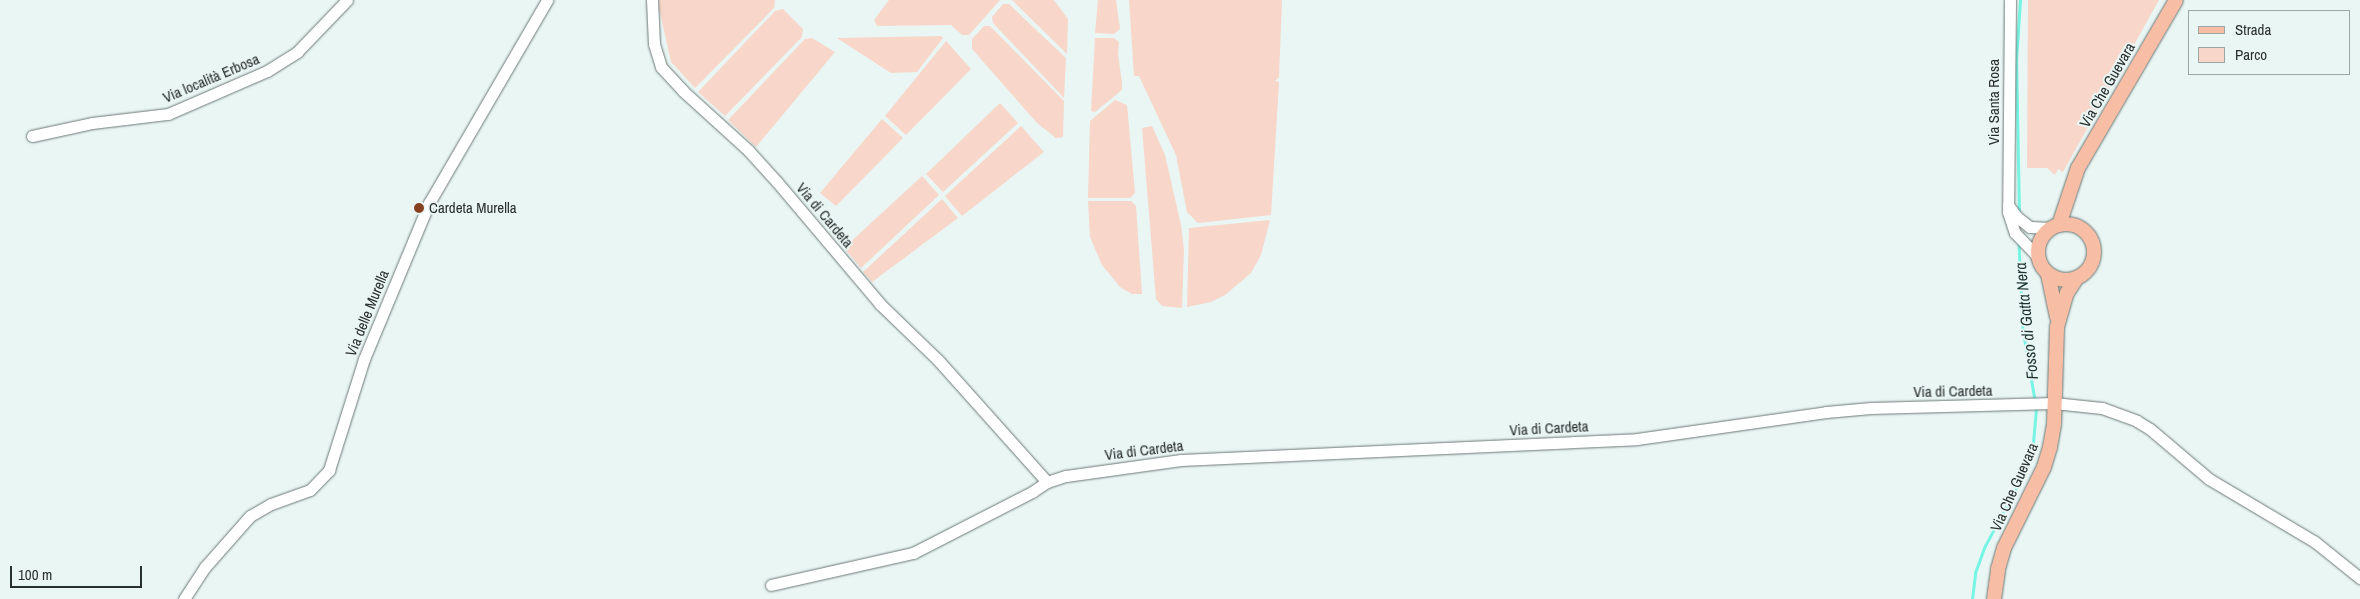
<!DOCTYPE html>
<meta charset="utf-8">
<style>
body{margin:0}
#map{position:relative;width:2360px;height:599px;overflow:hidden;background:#e9f6f4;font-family:"Archivo Narrow",sans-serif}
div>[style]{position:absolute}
.green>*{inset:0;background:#f8d6c9}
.stream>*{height:2.5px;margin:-1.25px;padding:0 1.25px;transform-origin:1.25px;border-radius:1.25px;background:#76f5e5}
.roads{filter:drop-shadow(0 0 1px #6c7876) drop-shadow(0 0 1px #6c7876)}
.minor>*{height:11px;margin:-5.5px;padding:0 5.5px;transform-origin:5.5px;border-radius:5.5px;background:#fff}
.major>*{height:14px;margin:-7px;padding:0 7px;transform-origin:7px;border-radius:7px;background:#f7bea5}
.major>.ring{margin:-7px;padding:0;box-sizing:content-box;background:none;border:14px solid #f7bea5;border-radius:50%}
.dots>*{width:14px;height:14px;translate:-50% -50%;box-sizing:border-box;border:2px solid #e9f6f4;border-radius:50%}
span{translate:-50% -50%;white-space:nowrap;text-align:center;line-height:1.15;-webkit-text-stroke:4px #e9f6f4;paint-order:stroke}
.street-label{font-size:15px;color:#292e2e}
.poi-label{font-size:15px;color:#292e2e}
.left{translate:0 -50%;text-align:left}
.water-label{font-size:16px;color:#1c3330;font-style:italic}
.legend{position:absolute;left:2188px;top:10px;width:162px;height:65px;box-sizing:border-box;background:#e9f6f4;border:1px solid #9ca6a5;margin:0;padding:6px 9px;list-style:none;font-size:15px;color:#292e2e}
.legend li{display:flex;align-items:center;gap:10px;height:25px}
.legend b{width:25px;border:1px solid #9ca6a5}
.scale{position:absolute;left:10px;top:566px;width:132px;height:22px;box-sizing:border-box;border:2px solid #292e2e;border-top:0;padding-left:6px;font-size:15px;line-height:18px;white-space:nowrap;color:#292e2e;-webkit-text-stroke:4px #e9f6f4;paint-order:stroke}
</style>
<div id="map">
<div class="green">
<div style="clip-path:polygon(659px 0,774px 0,775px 1px,774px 8px,695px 88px,671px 62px,659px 8px)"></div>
<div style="clip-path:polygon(889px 0,1000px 0,969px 35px,962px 35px,951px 25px,877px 26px,874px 20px)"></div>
<div style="clip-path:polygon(1012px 0,1054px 0,1068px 19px,1067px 54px)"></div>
<div style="clip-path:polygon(1098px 0,1116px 0,1120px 29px,1114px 34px,1095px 33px)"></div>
<div style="clip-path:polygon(1129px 0,1282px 0,1279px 77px,1275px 81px,1279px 82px,1271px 215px,1198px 223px,1187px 212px,1176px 155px,1139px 76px,1134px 76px)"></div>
<div style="clip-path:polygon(2028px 0,2159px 0,2063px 172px,2058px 169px,2055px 175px,2047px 168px,2027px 168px)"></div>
<div style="clip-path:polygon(1003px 4px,1009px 4px,1066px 58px,1064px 98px,993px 23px,992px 17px)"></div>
<div style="clip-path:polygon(783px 9px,803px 29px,802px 37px,725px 116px,698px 92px,775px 11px)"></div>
<div style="clip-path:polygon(984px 26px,990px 26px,1064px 101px,1063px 137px,1056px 138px,1037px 123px,972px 49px,972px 39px)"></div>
<div style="clip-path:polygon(941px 36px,943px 38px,917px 72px,891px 73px,837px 38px)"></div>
<div style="clip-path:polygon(812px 38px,835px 52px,756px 147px,728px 120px,805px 39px)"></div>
<div style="clip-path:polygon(1095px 38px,1114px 38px,1119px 42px,1118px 54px,1122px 83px,1122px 90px,1095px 112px,1091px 111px)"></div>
<div style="clip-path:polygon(946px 41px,971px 69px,906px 135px,885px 116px)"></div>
<div style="clip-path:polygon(1115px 100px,1127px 105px,1135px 193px,1130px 198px,1088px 198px,1090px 121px)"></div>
<div style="clip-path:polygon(1000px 103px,1018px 123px,943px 192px,926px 174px)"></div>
<div style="clip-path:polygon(882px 119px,903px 138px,836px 206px,820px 193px)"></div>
<div style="clip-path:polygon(1021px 126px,1044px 152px,962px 216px,945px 196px)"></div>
<div style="clip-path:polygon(1152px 126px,1165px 155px,1181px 225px,1184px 250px,1182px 308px,1162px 306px,1156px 299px,1142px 128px)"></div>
<div style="clip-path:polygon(922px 176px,939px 195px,861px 268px,844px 248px)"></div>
<div style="clip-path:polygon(942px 199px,958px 218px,872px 282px,863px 272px)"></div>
<div style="clip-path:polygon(1088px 201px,1131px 201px,1136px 206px,1142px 294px,1132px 294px,1120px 287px,1102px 265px,1090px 237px)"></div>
<div style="clip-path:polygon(1270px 220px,1261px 255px,1251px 273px,1225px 295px,1211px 302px,1187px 307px,1189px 228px)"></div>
</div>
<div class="stream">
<div style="left:2019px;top:213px;width:152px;rotate:-91.1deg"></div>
<div style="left:2016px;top:61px;width:61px;rotate:-86.2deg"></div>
<div style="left:2019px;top:244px;width:85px;rotate:87.3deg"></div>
<div style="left:2023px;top:329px;width:72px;rotate:80.4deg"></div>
<div style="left:1972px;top:599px;width:26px;rotate:-83deg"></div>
<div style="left:1975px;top:573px;width:29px;rotate:-70deg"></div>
<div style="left:1985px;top:546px;width:85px;rotate:-61.9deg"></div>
<div style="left:2025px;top:471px;width:29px;rotate:-74deg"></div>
<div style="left:2033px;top:443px;width:35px;rotate:-85deg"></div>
</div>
<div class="roads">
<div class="minor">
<div style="left:652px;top:0;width:44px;rotate:87.4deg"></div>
<div style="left:654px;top:44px;width:24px;rotate:73deg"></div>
<div style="left:661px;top:67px;width:33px;rotate:47deg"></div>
<div style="left:683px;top:91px;width:88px;rotate:42.2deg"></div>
<div style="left:748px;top:150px;width:43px;rotate:47.8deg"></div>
<div style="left:777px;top:182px;width:160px;rotate:49.8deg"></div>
<div style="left:880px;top:304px;width:81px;rotate:44deg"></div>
<div style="left:938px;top:360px;width:164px;rotate:48.2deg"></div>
<div style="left:1047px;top:482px;width:20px;rotate:-18deg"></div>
<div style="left:1066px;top:476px;width:116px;rotate:-7.9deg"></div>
<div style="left:1181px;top:460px;width:456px;rotate:-2.6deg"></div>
<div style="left:1637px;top:439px;width:191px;rotate:-8.1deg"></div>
<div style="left:1826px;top:412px;width:45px;rotate:-5.1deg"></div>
<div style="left:1871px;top:408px;width:183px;rotate:-1.6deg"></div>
<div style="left:2054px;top:403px;width:48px;rotate:5.9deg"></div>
<div style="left:2102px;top:408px;width:37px;rotate:20deg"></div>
<div style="left:2137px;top:421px;width:15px;rotate:32deg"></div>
<div style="left:2150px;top:429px;width:77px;rotate:40.3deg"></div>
<div style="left:2209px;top:479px;width:123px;rotate:30.7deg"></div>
<div style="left:2315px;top:542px;width:58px;rotate:38.7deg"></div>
<div style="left:2010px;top:0;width:212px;rotate:90.5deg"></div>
<div style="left:2008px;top:212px;width:22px;rotate:72deg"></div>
<div style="left:2015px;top:233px;width:33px;rotate:46deg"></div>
<div style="left:32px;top:136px;width:61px;rotate:-12.2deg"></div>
<div style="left:92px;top:123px;width:77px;rotate:-6.8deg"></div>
<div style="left:168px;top:114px;width:108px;rotate:-23.5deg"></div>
<div style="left:267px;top:71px;width:36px;rotate:-32deg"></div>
<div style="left:297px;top:52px;width:72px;rotate:-46.1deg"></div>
<div style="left:2008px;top:205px;width:15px;rotate:53deg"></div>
<div style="left:2017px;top:217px;width:16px;rotate:38deg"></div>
<div style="left:2030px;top:227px;width:21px;rotate:3deg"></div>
<div style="left:771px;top:585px;width:146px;rotate:-12.7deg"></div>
<div style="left:913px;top:553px;width:134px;rotate:-27.1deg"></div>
<div style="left:1032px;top:492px;width:18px;rotate:-34deg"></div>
<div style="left:184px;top:599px;width:38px;rotate:-57deg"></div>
<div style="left:205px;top:567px;width:68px;rotate:-48.6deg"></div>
<div style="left:250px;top:516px;width:24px;rotate:-30deg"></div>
<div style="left:271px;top:504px;width:41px;rotate:-19.7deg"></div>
<div style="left:310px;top:490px;width:28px;rotate:-46deg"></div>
<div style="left:329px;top:470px;width:116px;rotate:-72.5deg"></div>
<div style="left:364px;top:359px;width:169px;rotate:-67.4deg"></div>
<div style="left:429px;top:203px;width:235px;rotate:-59.8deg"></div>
</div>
<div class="major">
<div class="ring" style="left:2038px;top:224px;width:42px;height:42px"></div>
<div style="left:2059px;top:225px;width:60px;rotate:-71.6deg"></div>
<div style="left:2078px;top:168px;width:194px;rotate:-59.7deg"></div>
<div style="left:2048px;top:274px;width:44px;rotate:78.2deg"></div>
<div style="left:1994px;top:599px;width:30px;rotate:-82deg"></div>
<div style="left:1998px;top:569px;width:22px;rotate:-74deg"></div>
<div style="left:2004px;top:548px;width:90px;rotate:-63.7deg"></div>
<div style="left:2044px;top:467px;width:21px;rotate:-73deg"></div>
<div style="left:2050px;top:447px;width:23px;rotate:-80deg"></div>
<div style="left:2054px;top:424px;width:97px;rotate:-88.2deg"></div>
<div style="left:2057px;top:327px;width:35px;rotate:-74deg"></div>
<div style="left:2067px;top:293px;width:17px;rotate:-57deg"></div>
</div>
</div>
<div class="dots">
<div style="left:419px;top:208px;background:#874020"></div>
</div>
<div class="street-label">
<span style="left:211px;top:78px;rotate:-23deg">Via località Erbosa</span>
<span style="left:2107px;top:85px;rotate:-60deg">Via Che Guevara</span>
<span style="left:1994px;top:102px;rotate:-90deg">Via Santa Rosa</span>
<span style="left:825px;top:215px;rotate:50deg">Via di Cardeta</span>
<span style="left:367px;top:313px;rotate:-68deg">Via delle Murella</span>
<span style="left:1953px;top:391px;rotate:-1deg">Via di Cardeta</span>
<span style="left:1549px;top:428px;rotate:-3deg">Via di Cardeta</span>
<span style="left:1144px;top:450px;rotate:-7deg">Via di Cardeta</span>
<span style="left:2014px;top:487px;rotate:-66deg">Via Che Guevara</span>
</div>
<div class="poi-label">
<span class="left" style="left:429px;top:208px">Cardeta Murella</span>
</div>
<div class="water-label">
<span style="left:2026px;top:321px;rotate:-96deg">Fosso di Gatta Nera</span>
</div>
<ul class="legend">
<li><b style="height:6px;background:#f7bea5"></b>Strada</li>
<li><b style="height:14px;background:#f8d6c9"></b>Parco</li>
</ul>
<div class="scale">100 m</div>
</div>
